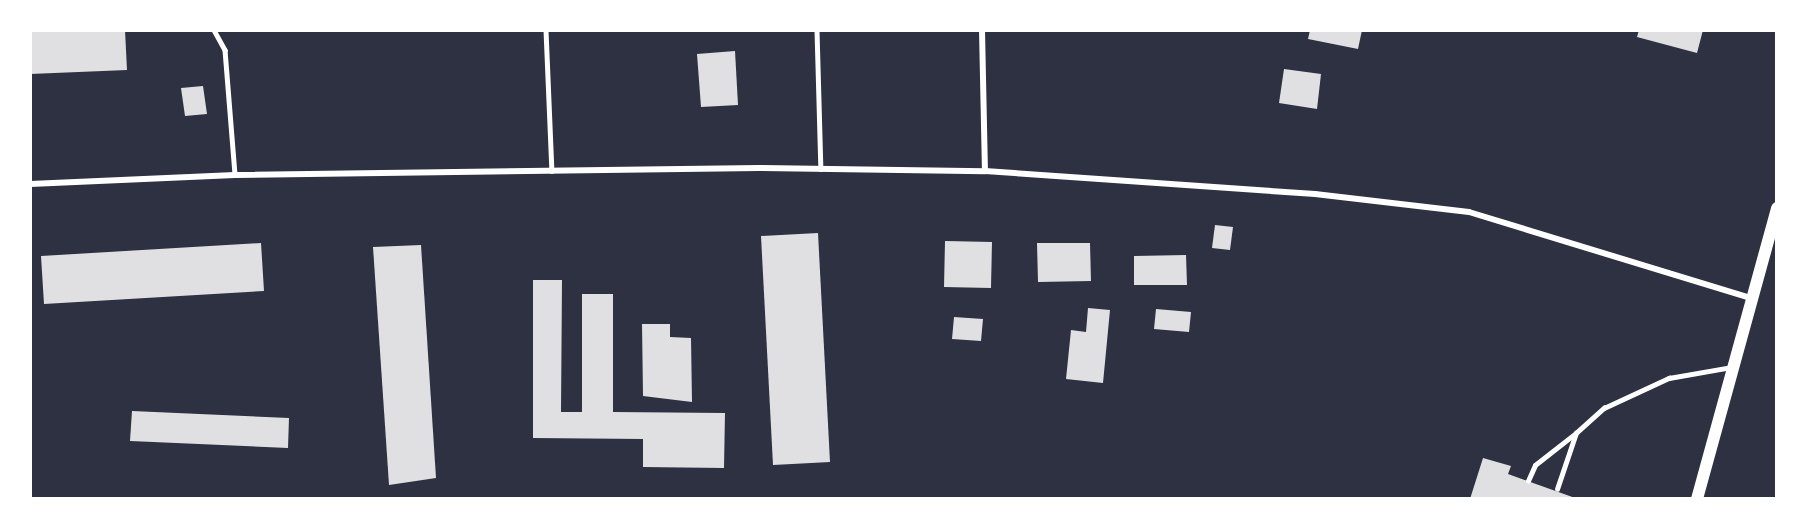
<!DOCTYPE html>
<style>
body{margin:0}
#map{position:relative;width:1807px;height:529px;overflow:hidden;background:#2d3142;font-family:Overpass,sans-serif}
div>[style]{position:absolute}
.building>*{inset:0;background:#e0e0e3}
.service>*{height:4.5px;margin:-2.25px;padding:0 2.25px;transform-origin:2.25px;border-radius:2.25px;background:#fff}
.minor>*{height:6px;margin:-3px;padding:0 3px;transform-origin:3px;border-radius:3px;background:#fff}
.secondary>*{height:12px;margin:-6px;padding:0 6px;transform-origin:6px;border-radius:6px;background:#fff}
span{translate:-50% -50%;white-space:nowrap;text-align:center;line-height:1.15;-webkit-text-stroke:4.5px #fff;paint-order:stroke}
.frame{position:absolute;inset:0;border:32px solid #fff;pointer-events:none}
</style>
<div id="map">
<div class="building">
<div style="clip-path:polygon(30px 30px,125px 30px,127px 70px,30px 74px)"></div>
<div style="clip-path:polygon(1310px 30px,1362px 30px,1358px 49px,1308px 39px)"></div>
<div style="clip-path:polygon(1639px 30px,1703px 30px,1697px 53px,1637px 37px)"></div>
<div style="clip-path:polygon(735px 51px,738px 105px,701px 107px,697px 54px)"></div>
<div style="clip-path:polygon(1284px 69px,1321px 74px,1317px 109px,1279px 103px)"></div>
<div style="clip-path:polygon(203px 86px,207px 114px,185px 116px,181px 88px)"></div>
<div style="clip-path:polygon(1215px 225px,1233px 227px,1230px 250px,1212px 248px)"></div>
<div style="clip-path:polygon(818px 233px,830px 462px,773px 465px,761px 236px)"></div>
<div style="clip-path:polygon(945px 241px,992px 242px,991px 288px,944px 287px)"></div>
<div style="clip-path:polygon(261px 243px,264px 291px,44px 304px,41px 256px)"></div>
<div style="clip-path:polygon(1037px 243px,1090px 243px,1091px 281px,1038px 282px)"></div>
<div style="clip-path:polygon(421px 245px,436px 478px,389px 485px,373px 247px)"></div>
<div style="clip-path:polygon(1186px 255px,1187px 285px,1134px 285px,1134px 256px)"></div>
<div style="clip-path:polygon(533px 280px,562px 280px,561px 412px,582px 412px,582px 294px,613px 294px,613px 412px,725px 413px,724px 468px,643px 467px,643px 439px,533px 438px)"></div>
<div style="clip-path:polygon(1088px 308px,1110px 310px,1103px 383px,1066px 379px,1071px 330px,1086px 332px)"></div>
<div style="clip-path:polygon(1156px 309px,1191px 312px,1189px 332px,1154px 329px)"></div>
<div style="clip-path:polygon(954px 317px,983px 319px,981px 341px,952px 339px)"></div>
<div style="clip-path:polygon(642px 324px,670px 324px,670px 337px,691px 338px,692px 402px,643px 396px)"></div>
<div style="clip-path:polygon(132px 411px,289px 418px,288px 448px,130px 441px)"></div>
<div style="clip-path:polygon(1483px 458px,1511px 466px,1508px 474px,1578px 499px,1470px 499px)"></div>
</div>
<div class="service">
<div style="left:214px;top:30px;width:23px;rotate:61deg"></div>
<div style="left:225px;top:50px;width:125px;rotate:85.4deg"></div>
<div style="left:546px;top:30px;width:141px;rotate:87.6deg"></div>
<div style="left:817px;top:30px;width:139px;rotate:88.4deg"></div>
<div style="left:1528px;top:481px;width:17px;rotate:-66deg"></div>
<div style="left:1535px;top:465px;width:52px;rotate:-38deg"></div>
<div style="left:1557px;top:489px;width:59px;rotate:-71.3deg"></div>
<div style="left:1576px;top:433px;width:38px;rotate:-42deg"></div>
<div style="left:1604px;top:408px;width:72px;rotate:-24.8deg"></div>
<div style="left:1669px;top:378px;width:64px;rotate:-9.9deg"></div>
</div>
<div class="minor">
<div style="left:982px;top:30px;width:141px;rotate:88.8deg"></div>
<div style="left:30px;top:184px;width:205px;rotate:-2.5deg"></div>
<div style="left:235px;top:175px;width:524px;rotate:-0.77deg"></div>
<div style="left:759px;top:168px;width:226px;rotate:0.8deg"></div>
<div style="left:985px;top:171px;width:331px;rotate:4deg"></div>
<div style="left:1315px;top:194px;width:155px;rotate:6.7deg"></div>
<div style="left:1469px;top:212px;width:294px;rotate:17deg"></div>
</div>
<div class="secondary">
<div style="left:1697px;top:499px;width:302px;rotate:-74.6deg"></div>
</div>
<div class="frame"></div>
</div>
